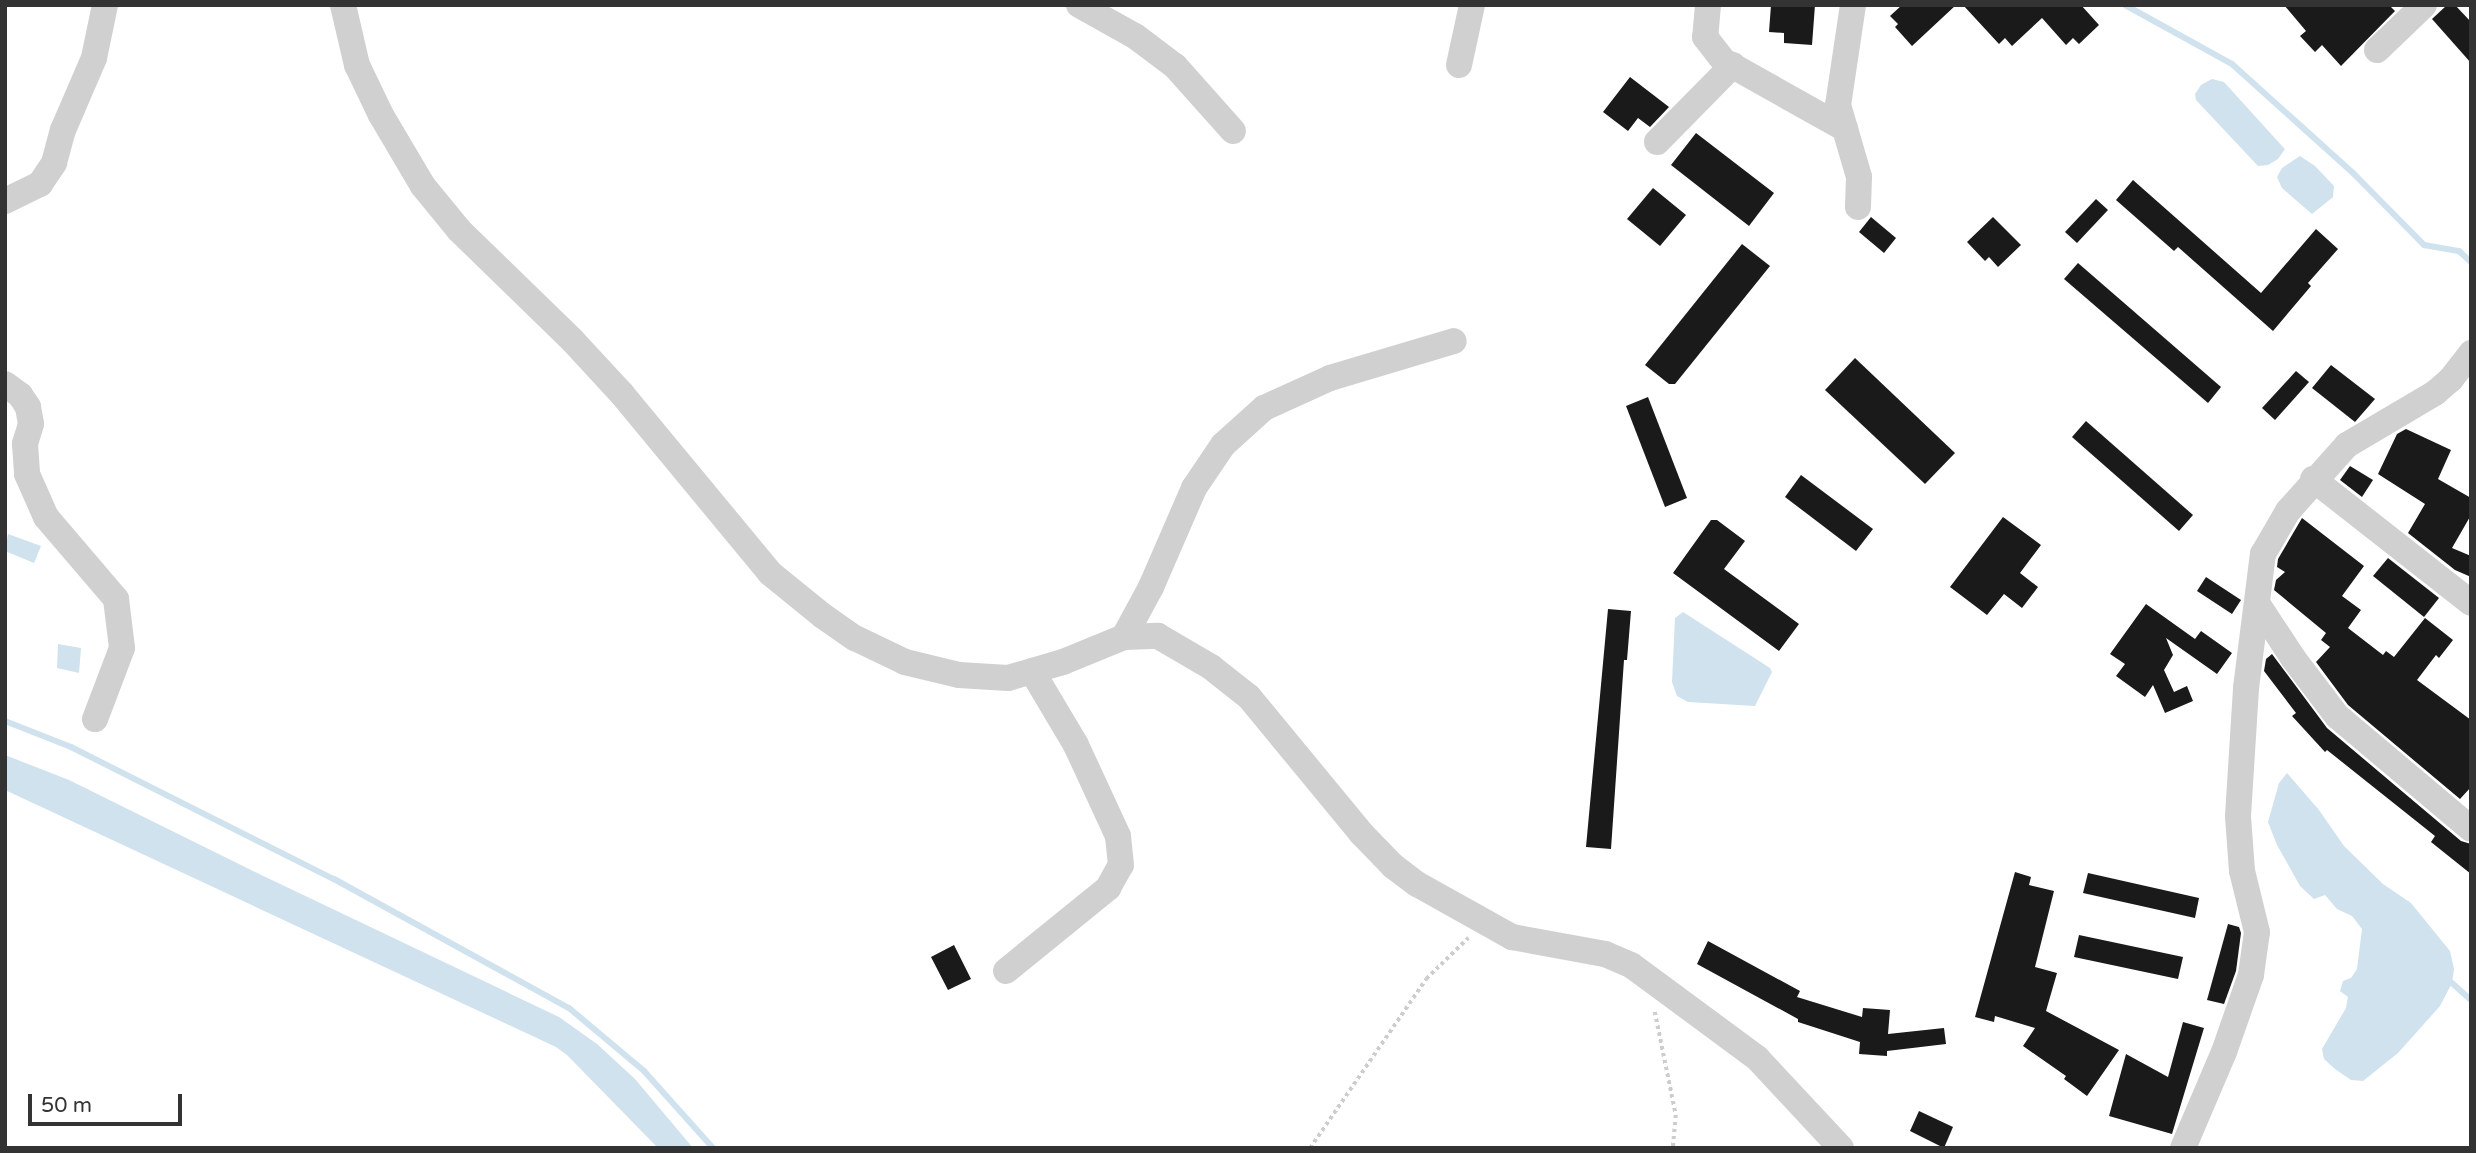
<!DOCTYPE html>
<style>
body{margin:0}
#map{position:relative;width:2476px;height:1153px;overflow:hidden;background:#fff;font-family:"Varela Round",sans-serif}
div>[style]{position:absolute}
.water>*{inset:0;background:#cfe2ee}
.stream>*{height:6px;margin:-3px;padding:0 3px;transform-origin:3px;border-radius:3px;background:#cfe2ee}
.building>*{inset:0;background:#1a1a1a}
.path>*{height:3.5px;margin-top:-1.75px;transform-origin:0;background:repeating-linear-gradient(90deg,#cdcdcd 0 3.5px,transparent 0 7px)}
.minor>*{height:26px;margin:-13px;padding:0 13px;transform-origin:13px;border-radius:13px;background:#d0d0d0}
span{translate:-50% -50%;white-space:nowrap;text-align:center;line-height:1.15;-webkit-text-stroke:7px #fff;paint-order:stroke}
.frame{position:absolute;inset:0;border:7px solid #333;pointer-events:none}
.scale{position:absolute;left:28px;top:1094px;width:154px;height:32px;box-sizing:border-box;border:4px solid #333;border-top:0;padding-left:9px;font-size:21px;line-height:24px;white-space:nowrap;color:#333;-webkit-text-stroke:5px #fff;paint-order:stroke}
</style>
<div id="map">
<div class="water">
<div style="clip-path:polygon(2212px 79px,2224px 82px,2282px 146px,2285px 149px,2278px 159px,2268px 165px,2258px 166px,2196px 100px,2195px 94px,2201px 85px)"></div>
<div style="clip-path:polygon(2300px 156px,2315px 166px,2334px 186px,2333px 197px,2312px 214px,2282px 188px,2277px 177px,2282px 168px)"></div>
<div style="clip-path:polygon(8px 534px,41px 546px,34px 563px,5px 551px)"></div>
<div style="clip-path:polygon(1683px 612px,1770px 668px,1772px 672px,1755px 706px,1688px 702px,1677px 696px,1672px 682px,1675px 618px)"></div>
<div style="clip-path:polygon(58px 644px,81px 648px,79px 673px,57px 668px)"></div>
<div style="clip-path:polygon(5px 755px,69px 780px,251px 870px,559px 1017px,597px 1044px,635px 1079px,693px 1148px,658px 1148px,567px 1055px,556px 1047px,5px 790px)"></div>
<div style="clip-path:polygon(2287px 773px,2319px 810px,2344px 846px,2383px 884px,2411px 903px,2450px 951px,2454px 969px,2452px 983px,2440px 1006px,2398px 1053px,2363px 1081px,2351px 1080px,2335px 1069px,2324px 1059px,2322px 1049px,2346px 1008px,2348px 997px,2340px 991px,2343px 981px,2351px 978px,2357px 969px,2362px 929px,2352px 916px,2337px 909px,2325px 895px,2314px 899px,2300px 886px,2277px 845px,2268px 822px,2279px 783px)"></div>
</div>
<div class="stream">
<div style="left:2125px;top:5px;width:122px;rotate:28.9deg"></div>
<div style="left:2232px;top:64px;width:164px;rotate:42deg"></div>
<div style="left:2354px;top:174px;width:100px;rotate:45.4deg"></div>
<div style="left:2424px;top:245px;width:36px;rotate:10deg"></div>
<div style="left:2459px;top:251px;width:16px;rotate:43deg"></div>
<div style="left:5px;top:721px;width:71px;rotate:21.5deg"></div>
<div style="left:71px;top:747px;width:294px;rotate:26.7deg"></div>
<div style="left:334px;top:879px;width:268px;rotate:28.8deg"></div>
<div style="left:569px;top:1008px;width:98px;rotate:40deg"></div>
<div style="left:644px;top:1071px;width:103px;rotate:48.1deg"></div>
<div style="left:2452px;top:983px;width:25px;rotate:42deg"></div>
</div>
<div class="building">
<div style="clip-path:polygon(1771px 5px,1815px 5px,1812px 45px,1784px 43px,1784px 33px,1769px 32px)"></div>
<div style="clip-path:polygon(1902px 5px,1956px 5px,1912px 46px,1895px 27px,1898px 24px,1890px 16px)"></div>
<div style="clip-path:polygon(1963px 5px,2081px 5px,2099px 25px,2079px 44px,2073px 38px,2066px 45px,2042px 18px,2012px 46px,2005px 38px,1999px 44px)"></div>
<div style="clip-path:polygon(2284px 5px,2389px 5px,2395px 11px,2341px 66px,2322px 45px,2315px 52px,2300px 36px,2306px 31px)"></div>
<div style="clip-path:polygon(2447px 5px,2455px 5px,2471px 22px,2471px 63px,2432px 19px)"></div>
<div style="clip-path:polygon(1630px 77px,1669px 107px,1650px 127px,1638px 118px,1628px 131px,1603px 112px)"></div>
<div style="clip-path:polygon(1696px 133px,1774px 193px,1749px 226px,1671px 165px)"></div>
<div style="clip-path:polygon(2133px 180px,2261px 293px,2316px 229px,2338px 249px,2308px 283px,2311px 286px,2273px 331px,2178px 247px,2174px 251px,2116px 200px)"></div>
<div style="clip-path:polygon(1653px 188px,1686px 215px,1660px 246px,1627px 219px)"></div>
<div style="clip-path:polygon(2096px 199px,2108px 210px,2077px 243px,2065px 232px)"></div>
<div style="clip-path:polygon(1871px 217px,1896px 238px,1884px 253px,1859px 232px)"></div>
<div style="clip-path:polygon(1993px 217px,2021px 245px,1998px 267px,1989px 257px,1985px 261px,1967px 242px)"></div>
<div style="clip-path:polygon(1742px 244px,1770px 266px,1675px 384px,1669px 384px,1645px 365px)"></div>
<div style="clip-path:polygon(2078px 263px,2221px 387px,2208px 403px,2064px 279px)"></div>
<div style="clip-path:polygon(1855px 358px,1955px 453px,1925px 484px,1825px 390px)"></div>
<div style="clip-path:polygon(2331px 365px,2375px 399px,2355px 422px,2312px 388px)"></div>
<div style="clip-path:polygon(2296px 371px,2309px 382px,2275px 420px,2262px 408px)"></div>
<div style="clip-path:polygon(1648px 397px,1687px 498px,1665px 507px,1626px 406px)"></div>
<div style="clip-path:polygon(2086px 421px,2193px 515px,2179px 531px,2072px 437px)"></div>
<div style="clip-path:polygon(2406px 429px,2451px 450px,2438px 479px,2471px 498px,2471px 515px,2452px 548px,2471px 556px,2471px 577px,2455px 570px,2408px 533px,2425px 504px,2378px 474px,2397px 434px)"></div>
<div style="clip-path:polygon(2350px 466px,2373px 480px,2362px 497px,2340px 480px)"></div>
<div style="clip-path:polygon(1801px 475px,1873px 529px,1856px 551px,1785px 497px)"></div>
<div style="clip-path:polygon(2003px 517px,2041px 545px,2020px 573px,2038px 587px,2022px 608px,2004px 594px,1987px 615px,1950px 587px)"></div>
<div style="clip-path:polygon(2302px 518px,2364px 566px,2342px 596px,2361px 610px,2348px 628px,2383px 655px,2386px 651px,2394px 657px,2425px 618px,2453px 640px,2439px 658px,2436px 655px,2417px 680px,2471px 720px,2471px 787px,2460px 799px,2348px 705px,2316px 662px,2330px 647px,2321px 640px,2326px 633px,2274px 590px,2276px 580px,2285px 572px,2277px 567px,2278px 559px)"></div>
<div style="clip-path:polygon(1711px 520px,1717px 520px,1745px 541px,1724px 569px,1799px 624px,1779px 651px,1673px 573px)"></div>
<div style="clip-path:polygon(2388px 558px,2439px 598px,2424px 617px,2373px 576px)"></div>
<div style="clip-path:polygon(2206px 577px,2241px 600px,2232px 614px,2197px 591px)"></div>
<div style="clip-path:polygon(2146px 604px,2195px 639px,2201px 631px,2232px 653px,2217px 674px,2166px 638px,2173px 655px,2164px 670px,2174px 692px,2187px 686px,2193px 701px,2165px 713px,2153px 685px,2145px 697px,2116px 676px,2125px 664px,2110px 654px)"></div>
<div style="clip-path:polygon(1608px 609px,1631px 611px,1627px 660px,1624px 660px,1611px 849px,1586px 847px)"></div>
<div style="clip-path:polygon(2272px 654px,2327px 728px,2461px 841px,2471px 844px,2471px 874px,2431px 842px,2435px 836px,2327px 750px,2325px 752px,2292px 716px,2296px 713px,2264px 671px,2266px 659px)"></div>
<div style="clip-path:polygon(2015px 872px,2031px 877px,2029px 885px,2054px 891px,2035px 967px,2057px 973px,2046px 1011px,2119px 1050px,2087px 1096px,2064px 1079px,2066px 1076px,2023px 1046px,2035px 1028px,1995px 1016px,1994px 1022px,1975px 1017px)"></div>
<div style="clip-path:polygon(2088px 873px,2199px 898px,2195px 918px,2083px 893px)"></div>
<div style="clip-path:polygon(2228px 924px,2239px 927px,2241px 933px,2236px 971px,2224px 1004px,2207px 1000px)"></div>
<div style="clip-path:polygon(2079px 935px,2183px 957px,2178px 979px,2074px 957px)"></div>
<div style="clip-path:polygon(1708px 941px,1800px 991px,1797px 997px,1862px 1017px,1863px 1008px,1890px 1010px,1888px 1034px,1944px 1028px,1946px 1044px,1887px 1051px,1887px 1056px,1859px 1054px,1860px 1042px,1798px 1022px,1798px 1019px,1697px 964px)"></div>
<div style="clip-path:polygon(954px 945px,971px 979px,948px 990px,931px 957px)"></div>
<div style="clip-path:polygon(2183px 1022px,2204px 1028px,2172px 1134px,2109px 1116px,2126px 1054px,2168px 1077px)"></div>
<div style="clip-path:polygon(1919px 1111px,1953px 1127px,1944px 1148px,1910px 1131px)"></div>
</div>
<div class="path">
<div style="left:1655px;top:1012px;width:105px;rotate:78.5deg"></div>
<div style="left:1676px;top:1115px;width:33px;rotate:95deg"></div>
<div style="left:1310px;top:1148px;width:205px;rotate:-55.5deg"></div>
<div style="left:1426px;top:979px;width:59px;rotate:-44.3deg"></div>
</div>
<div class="minor">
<div style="left:343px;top:5px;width:62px;rotate:76.9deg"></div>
<div style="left:357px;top:65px;width:55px;rotate:64.4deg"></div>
<div style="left:381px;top:115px;width:82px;rotate:59.4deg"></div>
<div style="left:423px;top:186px;width:57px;rotate:50.7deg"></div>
<div style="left:459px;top:230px;width:159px;rotate:44.2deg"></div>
<div style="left:573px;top:341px;width:72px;rotate:47.2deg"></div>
<div style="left:622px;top:394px;width:232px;rotate:50.4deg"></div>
<div style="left:770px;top:573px;width:68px;rotate:39.1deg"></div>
<div style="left:823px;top:616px;width:39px;rotate:35deg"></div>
<div style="left:855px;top:638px;width:55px;rotate:25.6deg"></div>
<div style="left:905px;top:662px;width:56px;rotate:13.5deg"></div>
<div style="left:959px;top:675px;width:49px;rotate:3.5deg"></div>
<div style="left:1008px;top:678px;width:57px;rotate:-16.2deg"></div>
<div style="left:1063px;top:662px;width:66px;rotate:-22.3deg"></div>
<div style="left:1124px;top:637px;width:34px;rotate:-2deg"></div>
<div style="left:1158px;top:636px;width:61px;rotate:30.3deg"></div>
<div style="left:1211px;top:667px;width:48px;rotate:38.3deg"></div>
<div style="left:1249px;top:697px;width:176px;rotate:50.5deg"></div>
<div style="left:1361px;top:833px;width:46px;rotate:45.9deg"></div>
<div style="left:1393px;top:866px;width:30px;rotate:37deg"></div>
<div style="left:1417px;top:884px;width:109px;rotate:29.2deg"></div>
<div style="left:1512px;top:937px;width:95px;rotate:10.4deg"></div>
<div style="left:1605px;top:954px;width:28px;rotate:23deg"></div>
<div style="left:1631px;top:965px;width:157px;rotate:36.4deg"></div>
<div style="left:1757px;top:1058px;width:123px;rotate:47deg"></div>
<div style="left:1079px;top:5px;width:64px;rotate:29deg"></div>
<div style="left:1135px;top:36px;width:50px;rotate:36.9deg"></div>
<div style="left:1175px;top:66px;width:87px;rotate:48.3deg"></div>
<div style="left:1708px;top:5px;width:32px;rotate:95deg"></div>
<div style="left:1705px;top:37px;width:31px;rotate:52deg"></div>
<div style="left:1724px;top:61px;width:139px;rotate:29.3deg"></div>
<div style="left:1853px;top:5px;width:101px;rotate:98.5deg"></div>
<div style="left:1838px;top:105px;width:75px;rotate:73.7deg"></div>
<div style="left:1859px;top:177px;width:30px;rotate:92deg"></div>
<div style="left:2377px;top:50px;width:65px;rotate:-43.8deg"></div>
<div style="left:1459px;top:65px;width:61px;rotate:-77.8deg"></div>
<div style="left:1657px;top:142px;width:108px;rotate:-45.4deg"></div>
<div style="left:5px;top:201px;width:39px;rotate:-26deg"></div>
<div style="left:40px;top:184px;width:25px;rotate:-56deg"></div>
<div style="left:54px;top:163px;width:34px;rotate:-75deg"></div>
<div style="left:63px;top:130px;width:78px;rotate:-66.7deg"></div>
<div style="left:94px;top:58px;width:54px;rotate:-78.3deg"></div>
<div style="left:5px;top:384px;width:19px;rotate:36deg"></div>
<div style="left:20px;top:395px;width:14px;rotate:56deg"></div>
<div style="left:28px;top:407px;width:17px;rotate:80deg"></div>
<div style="left:31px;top:424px;width:21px;rotate:107deg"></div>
<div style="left:25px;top:444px;width:30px;rotate:86deg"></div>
<div style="left:27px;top:474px;width:47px;rotate:66.2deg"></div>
<div style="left:46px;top:517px;width:108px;rotate:49.5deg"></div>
<div style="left:116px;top:599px;width:49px;rotate:83deg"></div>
<div style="left:122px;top:648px;width:76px;rotate:110.8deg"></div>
<div style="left:2313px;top:479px;width:201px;rotate:38.1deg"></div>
<div style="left:2257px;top:603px;width:66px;rotate:56.8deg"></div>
<div style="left:2293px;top:658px;width:73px;rotate:52.8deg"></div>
<div style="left:2337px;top:716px;width:175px;rotate:40.1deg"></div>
<div style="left:1124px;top:637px;width:57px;rotate:-61.6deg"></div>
<div style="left:1151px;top:587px;width:108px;rotate:-66.5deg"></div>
<div style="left:1194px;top:488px;width:52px;rotate:-56deg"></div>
<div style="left:1223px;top:445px;width:55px;rotate:-42.1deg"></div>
<div style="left:1264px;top:408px;width:72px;rotate:-24.4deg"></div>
<div style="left:1330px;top:378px;width:129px;rotate:-16.6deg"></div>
<div style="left:1006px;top:971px;width:132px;rotate:-39.1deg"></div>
<div style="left:1108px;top:888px;width:26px;rotate:-61deg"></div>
<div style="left:1121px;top:865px;width:29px;rotate:-96deg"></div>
<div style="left:1118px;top:836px;width:100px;rotate:-114.8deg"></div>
<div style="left:1076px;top:745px;width:86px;rotate:-120.7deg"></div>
<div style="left:2183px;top:1148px;width:104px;rotate:-66.9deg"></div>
<div style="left:2224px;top:1052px;width:82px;rotate:-70.7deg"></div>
<div style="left:2251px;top:975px;width:43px;rotate:-82.1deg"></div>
<div style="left:2257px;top:932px;width:63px;rotate:-103.8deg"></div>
<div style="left:2242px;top:871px;width:55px;rotate:-94.2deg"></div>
<div style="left:2238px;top:816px;width:128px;rotate:-86.4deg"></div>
<div style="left:2246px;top:688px;width:135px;rotate:-82.8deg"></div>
<div style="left:2263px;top:554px;width:50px;rotate:-59.8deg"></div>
<div style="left:2288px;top:511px;width:89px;rotate:-48.2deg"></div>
<div style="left:2347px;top:445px;width:102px;rotate:-30.6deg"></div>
<div style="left:2435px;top:393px;width:21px;rotate:-41deg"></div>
<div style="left:2451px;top:379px;width:33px;rotate:-52deg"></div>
</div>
<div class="frame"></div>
<div class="scale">50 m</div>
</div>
